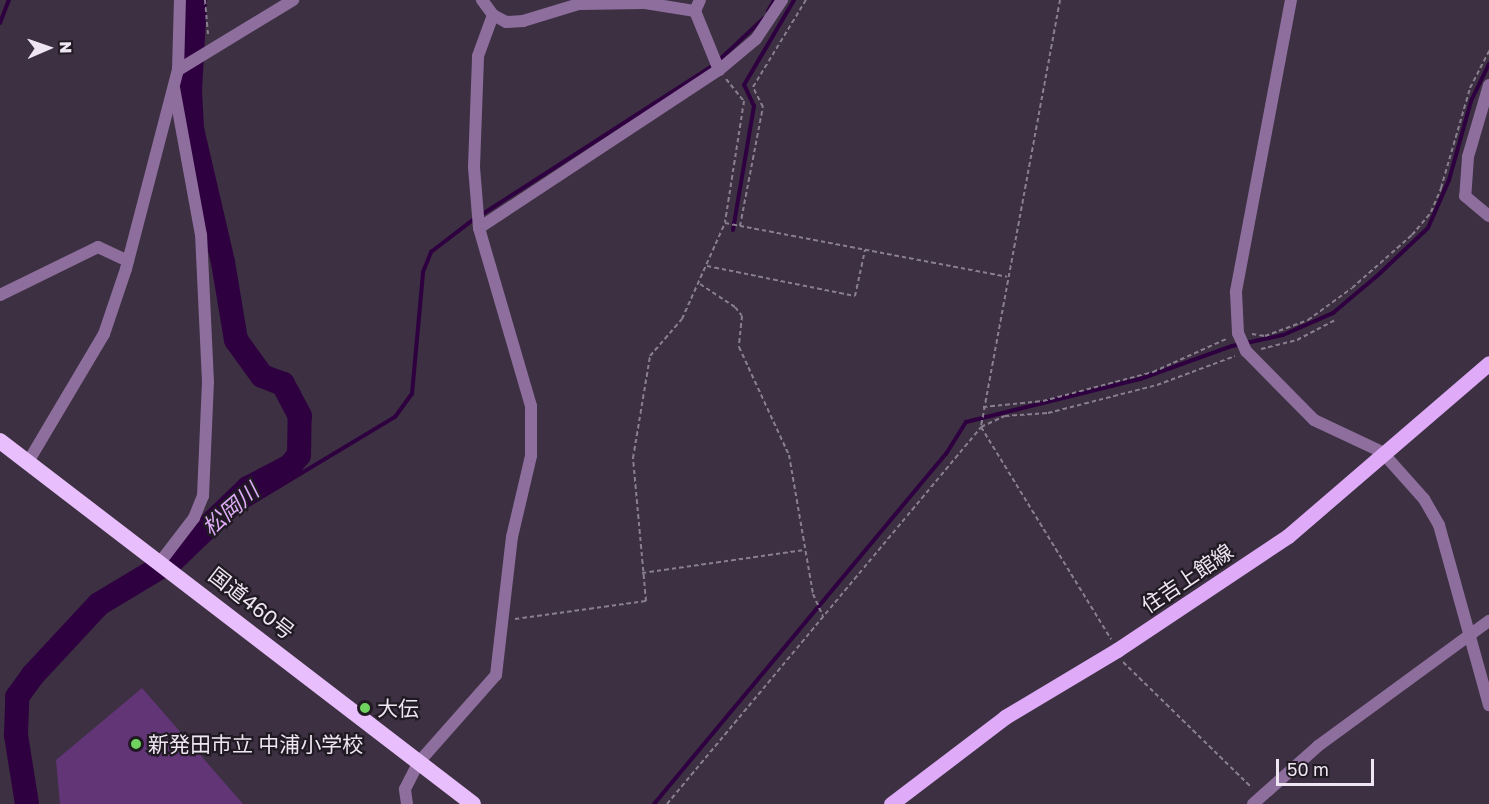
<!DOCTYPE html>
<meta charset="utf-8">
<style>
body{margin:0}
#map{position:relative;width:1489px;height:804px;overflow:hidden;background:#3c3042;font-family:"Golos Text","Noto Sans JP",sans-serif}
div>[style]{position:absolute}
.green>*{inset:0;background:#623576}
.stream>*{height:4px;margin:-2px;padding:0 2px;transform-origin:2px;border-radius:2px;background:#2f0040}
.river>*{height:24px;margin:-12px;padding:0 12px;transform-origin:12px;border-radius:12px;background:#2f0040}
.path>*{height:2px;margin-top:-1px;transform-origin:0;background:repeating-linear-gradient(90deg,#897f8e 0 4.5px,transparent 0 7.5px)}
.minor>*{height:12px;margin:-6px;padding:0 6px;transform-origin:6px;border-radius:6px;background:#8e6e9d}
.tertiary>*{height:12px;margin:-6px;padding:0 6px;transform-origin:6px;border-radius:6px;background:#8e6e9d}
.primary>*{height:15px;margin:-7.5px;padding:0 7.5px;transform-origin:7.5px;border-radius:7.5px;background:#dfabf8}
.trunk>*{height:16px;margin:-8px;padding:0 8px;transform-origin:8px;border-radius:8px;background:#e8befc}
.dots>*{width:16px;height:16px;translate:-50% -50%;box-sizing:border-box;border:3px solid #201a23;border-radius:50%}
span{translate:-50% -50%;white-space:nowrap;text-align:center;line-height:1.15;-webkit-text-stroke:4.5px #201a23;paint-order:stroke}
.street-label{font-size:21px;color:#eee6f2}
.poi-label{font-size:21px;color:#eee6f2}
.left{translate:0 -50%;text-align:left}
.water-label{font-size:22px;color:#e0adf9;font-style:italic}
.north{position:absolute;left:18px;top:18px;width:60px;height:60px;-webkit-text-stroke:4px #201a23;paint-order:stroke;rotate:88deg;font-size:16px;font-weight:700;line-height:24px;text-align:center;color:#eee6f2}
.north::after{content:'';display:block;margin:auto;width:21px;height:27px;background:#eee6f2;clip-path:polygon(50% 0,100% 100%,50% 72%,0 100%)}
.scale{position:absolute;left:1276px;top:759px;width:98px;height:27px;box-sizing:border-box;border:3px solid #eee6f2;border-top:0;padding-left:8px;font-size:18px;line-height:21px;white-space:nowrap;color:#eee6f2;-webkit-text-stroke:4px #201a23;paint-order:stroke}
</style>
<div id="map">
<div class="green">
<div style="clip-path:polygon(142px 688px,243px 804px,60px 804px,56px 760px)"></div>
</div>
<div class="stream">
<div style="left:768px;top:11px;width:13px;rotate:-61deg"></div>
<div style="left:0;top:23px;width:25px;rotate:-69deg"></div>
<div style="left:481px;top:215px;width:277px;rotate:-32.8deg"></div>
<div style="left:714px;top:65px;width:69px;rotate:-43.2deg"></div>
<div style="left:733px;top:230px;width:126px;rotate:-80.4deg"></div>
<div style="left:754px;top:106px;width:23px;rotate:-115deg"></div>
<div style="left:744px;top:85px;width:99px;rotate:-59.5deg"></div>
<div style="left:206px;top:527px;width:26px;rotate:-25deg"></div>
<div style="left:230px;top:516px;width:192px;rotate:-31deg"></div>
<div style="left:395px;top:417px;width:29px;rotate:-54deg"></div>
<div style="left:412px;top:394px;width:122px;rotate:-84.8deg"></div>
<div style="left:423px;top:272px;width:22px;rotate:-68deg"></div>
<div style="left:431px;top:252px;width:54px;rotate:-37.5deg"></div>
<div style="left:654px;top:804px;width:456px;rotate:-50.2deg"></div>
<div style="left:946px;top:454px;width:38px;rotate:-58deg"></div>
<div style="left:966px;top:422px;width:179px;rotate:-13.9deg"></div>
<div style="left:1140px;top:379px;width:98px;rotate:-19.7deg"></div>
<div style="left:1232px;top:346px;width:52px;rotate:-12.2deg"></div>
<div style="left:1283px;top:335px;width:55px;rotate:-23.7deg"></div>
<div style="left:1333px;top:313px;width:57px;rotate:-40.1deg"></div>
<div style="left:1377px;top:276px;width:70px;rotate:-43.3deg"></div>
<div style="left:1428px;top:228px;width:52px;rotate:-66.4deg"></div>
<div style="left:1449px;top:180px;width:82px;rotate:-74.4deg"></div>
<div style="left:1471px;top:101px;width:41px;rotate:-64.1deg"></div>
</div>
<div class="river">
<div style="left:27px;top:804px;width:70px;rotate:-99.1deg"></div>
<div style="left:16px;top:735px;width:38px;rotate:-88deg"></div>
<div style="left:17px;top:697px;width:26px;rotate:-54deg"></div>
<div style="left:32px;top:676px;width:98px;rotate:-47.1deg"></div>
<div style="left:99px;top:604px;width:87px;rotate:-31deg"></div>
<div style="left:174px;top:559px;width:103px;rotate:-43.8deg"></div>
<div style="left:248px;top:488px;width:47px;rotate:-27.6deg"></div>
<div style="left:290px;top:466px;width:14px;rotate:-51deg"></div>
<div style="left:299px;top:455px;width:39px;rotate:-89deg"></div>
<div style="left:300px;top:416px;width:24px;rotate:-118deg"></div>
<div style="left:289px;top:395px;width:13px;rotate:-119deg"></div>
<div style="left:283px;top:384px;width:22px;rotate:-159deg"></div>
<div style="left:262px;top:376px;width:44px;rotate:-125.8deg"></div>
<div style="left:236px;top:340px;width:79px;rotate:-99.5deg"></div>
<div style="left:223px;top:262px;width:137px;rotate:-103.1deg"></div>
<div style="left:192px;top:129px;width:39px;rotate:-93deg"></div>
<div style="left:190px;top:90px;width:90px;rotate:-86.8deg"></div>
</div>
<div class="path">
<div style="left:205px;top:0;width:37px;rotate:85deg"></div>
<div style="left:1060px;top:0;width:434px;rotate:100.5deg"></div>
<div style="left:981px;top:427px;width:249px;rotate:58.5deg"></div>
<div style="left:726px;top:79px;width:28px;rotate:51deg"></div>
<div style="left:744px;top:101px;width:123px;rotate:98.9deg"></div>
<div style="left:725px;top:223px;width:287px;rotate:10.8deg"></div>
<div style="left:740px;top:226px;width:121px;rotate:-79.1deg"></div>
<div style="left:763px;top:107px;width:22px;rotate:-117deg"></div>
<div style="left:753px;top:87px;width:102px;rotate:-58.7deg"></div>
<div style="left:707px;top:266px;width:151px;rotate:11.5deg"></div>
<div style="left:855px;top:296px;width:47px;rotate:-77.7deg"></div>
<div style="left:700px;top:284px;width:42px;rotate:33.3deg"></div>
<div style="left:735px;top:307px;width:11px;rotate:52deg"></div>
<div style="left:742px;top:316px;width:31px;rotate:96deg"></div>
<div style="left:739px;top:347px;width:119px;rotate:65.2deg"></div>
<div style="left:789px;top:455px;width:141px;rotate:80.2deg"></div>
<div style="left:813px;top:594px;width:24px;rotate:66deg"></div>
<div style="left:1252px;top:334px;width:13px;rotate:9deg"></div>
<div style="left:1265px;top:336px;width:46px;rotate:-20.4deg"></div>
<div style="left:1308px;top:320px;width:54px;rotate:-36deg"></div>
<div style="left:1352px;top:288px;width:80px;rotate:-41.5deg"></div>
<div style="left:1412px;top:235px;width:30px;rotate:-50deg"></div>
<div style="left:1431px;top:212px;width:26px;rotate:-67deg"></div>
<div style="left:1441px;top:188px;width:104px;rotate:-73.8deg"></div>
<div style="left:1470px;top:88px;width:42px;rotate:-62.8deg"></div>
<div style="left:1261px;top:349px;width:37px;rotate:-14deg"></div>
<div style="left:1297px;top:340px;width:45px;rotate:-27.7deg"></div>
<div style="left:983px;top:407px;width:60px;rotate:-5.7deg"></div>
<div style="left:1043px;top:401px;width:114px;rotate:-14.8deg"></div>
<div style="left:1153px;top:372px;width:80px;rotate:-24.3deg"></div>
<div style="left:642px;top:573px;width:164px;rotate:-8.1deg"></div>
<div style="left:515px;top:619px;width:132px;rotate:-7.8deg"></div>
<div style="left:646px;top:601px;width:144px;rotate:-95.2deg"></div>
<div style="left:633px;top:458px;width:103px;rotate:-80.5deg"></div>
<div style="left:650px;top:356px;width:49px;rotate:-49.1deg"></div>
<div style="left:682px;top:319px;width:105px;rotate:-65.9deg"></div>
<div style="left:1123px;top:662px;width:180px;rotate:44.3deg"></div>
<div style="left:667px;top:804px;width:491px;rotate:-50.2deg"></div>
<div style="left:981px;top:427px;width:26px;rotate:-25deg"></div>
<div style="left:1005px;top:416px;width:43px;rotate:-4deg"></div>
<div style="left:1048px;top:413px;width:113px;rotate:-14.4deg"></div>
<div style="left:1157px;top:385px;width:83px;rotate:-20.4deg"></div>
</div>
<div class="minor">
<div style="left:1291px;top:0;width:297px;rotate:100.7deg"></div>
<div style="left:1236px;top:292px;width:41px;rotate:87.2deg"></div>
<div style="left:1238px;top:333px;width:20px;rotate:66deg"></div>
<div style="left:1246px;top:351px;width:97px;rotate:45.4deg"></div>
<div style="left:1314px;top:420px;width:75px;rotate:25.2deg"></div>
<div style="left:1382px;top:452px;width:63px;rotate:48.2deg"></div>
<div style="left:1424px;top:499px;width:30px;rotate:60deg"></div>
<div style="left:1439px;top:525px;width:187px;rotate:74.5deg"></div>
<div style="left:695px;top:11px;width:12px;rotate:-66deg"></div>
<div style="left:493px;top:15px;width:15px;rotate:28deg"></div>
<div style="left:506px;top:22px;width:17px;rotate:-3deg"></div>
<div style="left:523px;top:21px;width:59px;rotate:-16.9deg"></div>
<div style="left:579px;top:4px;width:66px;rotate:-0.9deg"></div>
<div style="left:645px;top:3px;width:51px;rotate:9.1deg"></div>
<div style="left:695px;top:11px;width:64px;rotate:67.9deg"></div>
<div style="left:178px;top:70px;width:135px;rotate:-31.3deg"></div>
<div style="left:1489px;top:85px;width:75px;rotate:106.3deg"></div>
<div style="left:1468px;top:157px;width:39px;rotate:94deg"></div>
<div style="left:1465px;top:196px;width:31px;rotate:40deg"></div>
<div style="left:479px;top:228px;width:287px;rotate:-33.4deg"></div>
<div style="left:719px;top:70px;width:48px;rotate:-40deg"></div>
<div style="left:756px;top:39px;width:47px;rotate:-56.3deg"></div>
<div style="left:0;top:295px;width:109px;rotate:-26.1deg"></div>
<div style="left:98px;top:247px;width:33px;rotate:25deg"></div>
<div style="left:161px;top:561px;width:54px;rotate:-52.5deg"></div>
<div style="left:194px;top:518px;width:24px;rotate:-68deg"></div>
<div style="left:203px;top:496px;width:114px;rotate:-87.5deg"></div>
<div style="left:208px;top:382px;width:147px;rotate:-92.7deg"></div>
<div style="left:201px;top:235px;width:149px;rotate:-100.4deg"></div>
<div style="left:419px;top:762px;width:116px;rotate:-48.5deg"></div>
<div style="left:496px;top:675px;width:139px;rotate:-83.4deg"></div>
<div style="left:512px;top:537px;width:83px;rotate:-76.8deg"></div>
<div style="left:531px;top:456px;width:50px;rotate:-90deg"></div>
<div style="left:531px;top:406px;width:185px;rotate:-106.3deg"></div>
<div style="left:479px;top:228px;width:61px;rotate:-94.7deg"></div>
<div style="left:474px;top:167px;width:111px;rotate:-87.9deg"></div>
<div style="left:478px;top:56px;width:44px;rotate:-69.9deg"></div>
<div style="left:493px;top:15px;width:19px;rotate:-126deg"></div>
<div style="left:1253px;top:804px;width:87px;rotate:-41.7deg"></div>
<div style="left:1318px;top:746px;width:212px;rotate:-36.2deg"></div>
</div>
<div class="tertiary">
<div style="left:28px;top:462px;width:149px;rotate:-59.3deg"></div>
<div style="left:104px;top:334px;width:69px;rotate:-71.3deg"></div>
<div style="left:126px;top:269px;width:206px;rotate:-75.4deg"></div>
<div style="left:178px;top:70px;width:70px;rotate:-88.4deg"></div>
<div style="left:407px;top:804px;width:15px;rotate:-98deg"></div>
<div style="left:405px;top:789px;width:30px;rotate:-63deg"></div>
</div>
<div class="primary">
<div style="left:891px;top:804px;width:143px;rotate:-37.3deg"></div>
<div style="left:1005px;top:717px;width:131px;rotate:-30.9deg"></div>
<div style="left:1117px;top:650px;width:206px;rotate:-33.7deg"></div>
<div style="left:1288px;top:536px;width:265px;rotate:-40.7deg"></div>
</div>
<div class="trunk">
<div style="left:0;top:441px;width:596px;rotate:37.5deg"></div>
</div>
<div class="dots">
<div style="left:365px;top:708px;background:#70d35f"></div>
<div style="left:136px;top:744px;background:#70d35f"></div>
</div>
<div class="street-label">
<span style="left:1187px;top:578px;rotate:-34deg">住吉上館線</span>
<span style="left:252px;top:603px;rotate:38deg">国道460号</span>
</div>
<div class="poi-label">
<span class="left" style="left:377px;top:708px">大伝</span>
<span class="left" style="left:148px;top:744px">新発田市立 中浦小学校</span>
</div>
<div class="water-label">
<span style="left:230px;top:509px;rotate:-41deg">松岡川</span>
</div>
<div class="north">N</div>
<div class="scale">50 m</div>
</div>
